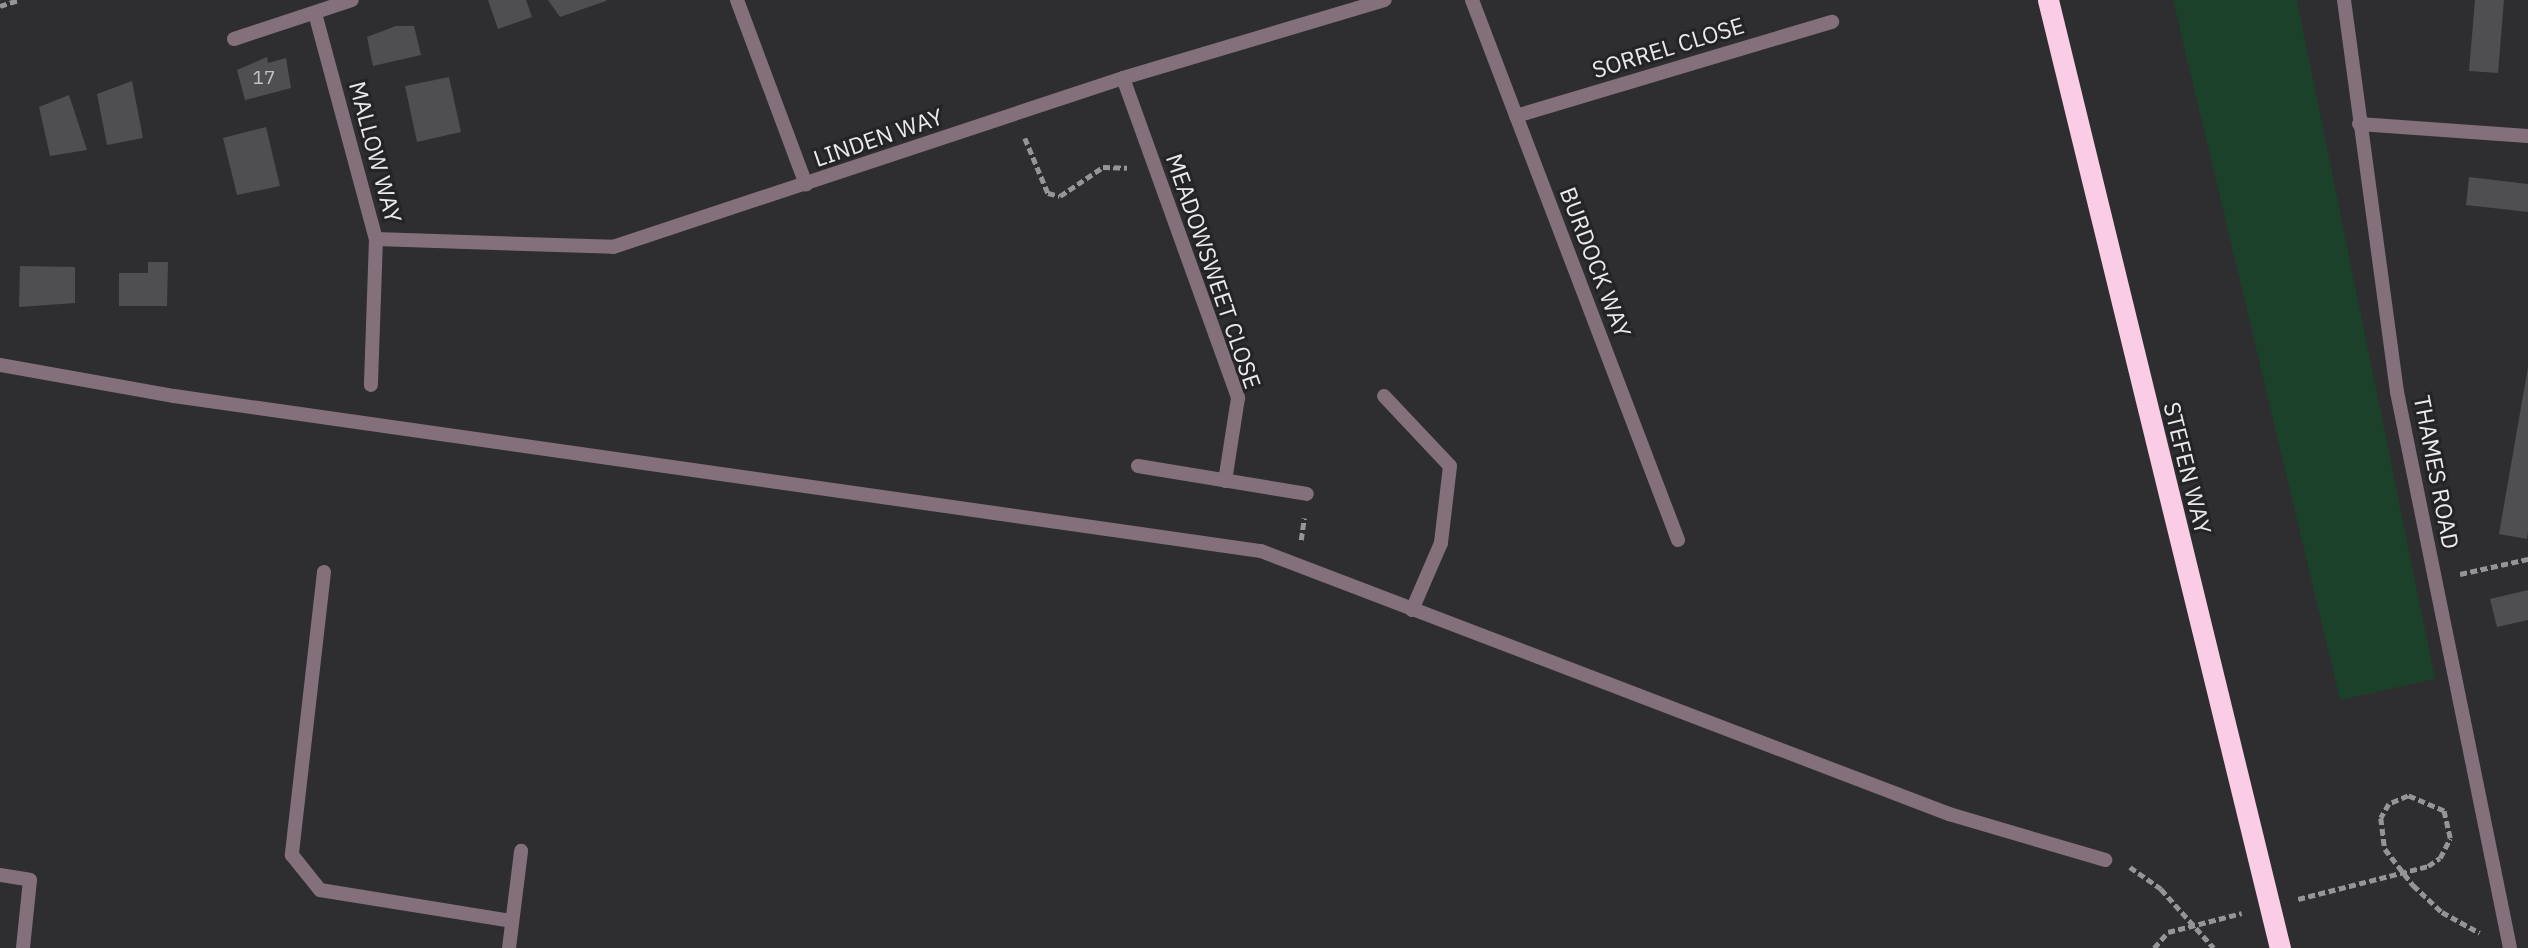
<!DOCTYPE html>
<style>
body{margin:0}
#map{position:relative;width:2528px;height:948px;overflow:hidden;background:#2e2d30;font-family:"IBM Plex Sans",sans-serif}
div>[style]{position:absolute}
.green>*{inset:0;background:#1c412a}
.building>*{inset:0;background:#4f4f52}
.path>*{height:4.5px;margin-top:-2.25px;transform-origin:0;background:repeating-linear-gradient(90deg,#959497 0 7px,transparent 0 10.5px)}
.lane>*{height:14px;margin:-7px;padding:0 7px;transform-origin:7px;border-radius:7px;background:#83707b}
.street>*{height:14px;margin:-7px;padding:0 7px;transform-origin:7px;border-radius:7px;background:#83707b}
.highway>*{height:21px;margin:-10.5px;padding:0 10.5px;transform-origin:10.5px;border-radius:10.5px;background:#facce6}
span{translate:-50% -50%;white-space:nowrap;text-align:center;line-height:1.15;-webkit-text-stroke:6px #242426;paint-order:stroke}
.number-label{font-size:19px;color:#c3c2c5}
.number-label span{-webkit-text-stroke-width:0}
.street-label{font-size:23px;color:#eae9eb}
</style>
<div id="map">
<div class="green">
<div style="clip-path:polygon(2173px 0,2297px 0,2435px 679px,2340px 700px)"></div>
</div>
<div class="building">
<div style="clip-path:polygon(488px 0,526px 0,532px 17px,498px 29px)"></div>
<div style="clip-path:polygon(548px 0,606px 0,606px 1px,560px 17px)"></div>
<div style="clip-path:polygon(2475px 0,2504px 0,2498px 73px,2469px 71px)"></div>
<div style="clip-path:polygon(396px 26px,414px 26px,421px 55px,373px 66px,367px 37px)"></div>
<div style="clip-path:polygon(267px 57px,268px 63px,286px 58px,291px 88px,245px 100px,237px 70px)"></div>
<div style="clip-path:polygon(449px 77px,461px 132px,417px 142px,405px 86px)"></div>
<div style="clip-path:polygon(132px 81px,143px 138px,107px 145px,97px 94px)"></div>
<div style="clip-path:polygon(69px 95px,87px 150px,50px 156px,39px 107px)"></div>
<div style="clip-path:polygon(266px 127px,280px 186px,237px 195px,223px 138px)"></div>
<div style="clip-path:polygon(2469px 177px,2528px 184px,2528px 212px,2466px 205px)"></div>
<div style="clip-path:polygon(148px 262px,168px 262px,167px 306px,119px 306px,119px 273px,148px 273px)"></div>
<div style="clip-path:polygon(20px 266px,75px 267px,75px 303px,19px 307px)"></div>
<div style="clip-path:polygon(2528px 367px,2528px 532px,2527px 539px,2499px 534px)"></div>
<div style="clip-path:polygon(2528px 590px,2528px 620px,2497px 627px,2490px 599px)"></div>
</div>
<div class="path">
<div style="left:0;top:6px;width:20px;rotate:-18deg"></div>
<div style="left:1025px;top:138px;width:60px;rotate:67.3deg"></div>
<div style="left:1048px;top:193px;width:12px;rotate:14deg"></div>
<div style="left:1060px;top:196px;width:52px;rotate:-34deg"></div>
<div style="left:1103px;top:167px;width:24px;rotate:2deg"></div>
<div style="left:1301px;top:540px;width:22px;rotate:-82deg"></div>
<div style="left:2460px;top:574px;width:70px;rotate:-12.4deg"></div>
<div style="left:2130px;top:867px;width:38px;rotate:35deg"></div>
<div style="left:2161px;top:889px;width:79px;rotate:48.1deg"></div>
<div style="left:2298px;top:899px;width:134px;rotate:-14.2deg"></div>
<div style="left:2428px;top:866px;width:14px;rotate:-34deg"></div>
<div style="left:2440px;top:858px;width:22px;rotate:-63deg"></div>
<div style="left:2450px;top:838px;width:28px;rotate:-103deg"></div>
<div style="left:2444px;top:811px;width:39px;rotate:-157deg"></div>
<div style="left:2408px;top:796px;width:21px;rotate:157deg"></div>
<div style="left:2389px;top:804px;width:16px;rotate:120deg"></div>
<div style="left:2381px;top:818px;width:31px;rotate:83deg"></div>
<div style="left:2385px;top:849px;width:46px;rotate:52.1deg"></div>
<div style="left:2413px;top:885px;width:40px;rotate:43deg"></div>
<div style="left:2442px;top:912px;width:43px;rotate:28.9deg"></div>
<div style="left:2154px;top:948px;width:21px;rotate:-49deg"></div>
<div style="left:2168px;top:932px;width:76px;rotate:-14.4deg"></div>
</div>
<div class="lane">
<div style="left:0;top:365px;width:177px;rotate:10.1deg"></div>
<div style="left:174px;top:396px;width:1098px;rotate:8.12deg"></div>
<div style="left:1261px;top:551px;width:737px;rotate:20.92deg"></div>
<div style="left:1949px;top:814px;width:163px;rotate:16.4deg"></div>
<div style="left:1384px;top:396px;width:96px;rotate:46.7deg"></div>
<div style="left:1450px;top:466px;width:78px;rotate:96.7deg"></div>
<div style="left:1441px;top:543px;width:73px;rotate:113.4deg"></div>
</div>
<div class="street">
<div style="left:737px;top:0;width:197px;rotate:69.5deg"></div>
<div style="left:1472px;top:0;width:578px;rotate:69.12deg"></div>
<div style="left:2344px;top:0;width:396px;rotate:82.3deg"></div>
<div style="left:2397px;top:392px;width:567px;rotate:78.51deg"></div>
<div style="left:316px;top:17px;width:230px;rotate:74.9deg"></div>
<div style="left:376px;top:239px;width:146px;rotate:92deg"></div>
<div style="left:234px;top:39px;width:124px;rotate:-18.3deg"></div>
<div style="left:1123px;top:78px;width:340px;rotate:70.2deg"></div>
<div style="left:1238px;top:398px;width:84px;rotate:98.9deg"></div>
<div style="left:1516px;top:116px;width:330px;rotate:-16.6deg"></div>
<div style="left:2359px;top:124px;width:169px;rotate:4.1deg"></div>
<div style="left:376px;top:239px;width:237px;rotate:1.9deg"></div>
<div style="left:613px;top:247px;width:537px;rotate:-18.33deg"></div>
<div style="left:1123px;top:78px;width:273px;rotate:-16.6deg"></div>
<div style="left:1138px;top:466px;width:171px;rotate:9.4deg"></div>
<div style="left:324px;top:572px;width:285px;rotate:96.5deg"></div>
<div style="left:292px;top:855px;width:45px;rotate:51.3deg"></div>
<div style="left:320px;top:890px;width:194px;rotate:9.2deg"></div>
<div style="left:0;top:875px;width:30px;rotate:9deg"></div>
<div style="left:30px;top:880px;width:68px;rotate:95.9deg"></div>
<div style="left:509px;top:948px;width:98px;rotate:-82.9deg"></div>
</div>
<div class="highway">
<div style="left:2048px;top:0;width:976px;rotate:76.25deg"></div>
</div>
<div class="number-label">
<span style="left:264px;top:78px">17</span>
</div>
<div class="street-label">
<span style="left:1668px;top:47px;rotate:-17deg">SORREL CLOSE</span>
<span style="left:878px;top:137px;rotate:-19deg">LINDEN WAY</span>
<span style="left:376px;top:152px;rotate:75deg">MALLOW WAY</span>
<span style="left:1596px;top:262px;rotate:69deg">BURDOCK WAY</span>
<span style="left:1214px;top:271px;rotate:71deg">MEADOWSWEET CLOSE</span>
<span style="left:2188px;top:468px;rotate:76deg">STEFEN WAY</span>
<span style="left:2437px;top:472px;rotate:79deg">THAMES ROAD</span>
</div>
</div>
